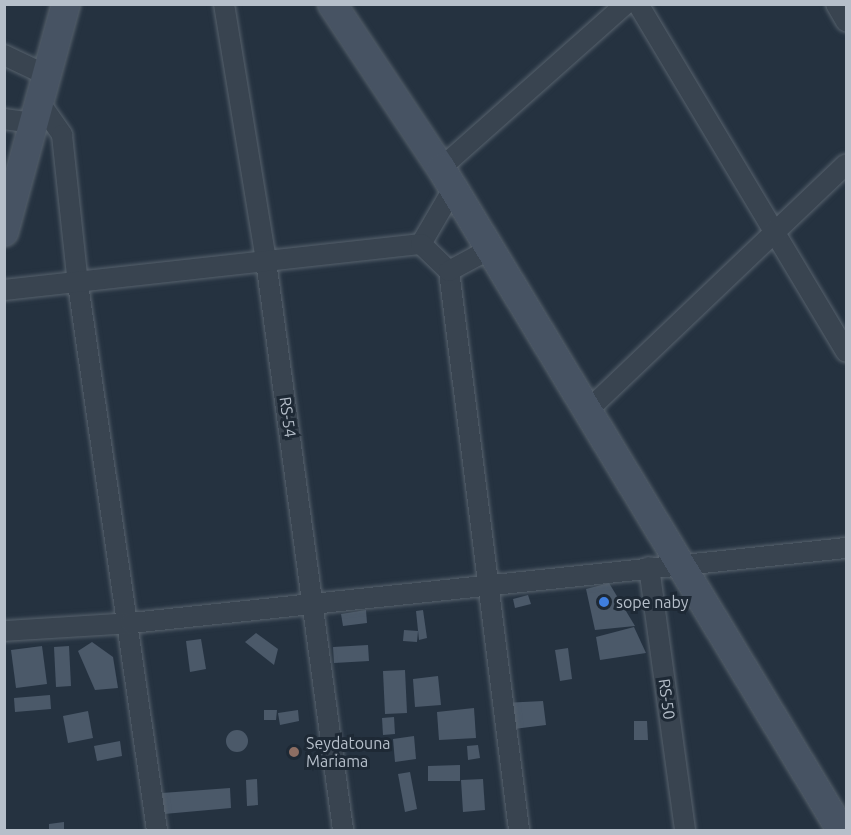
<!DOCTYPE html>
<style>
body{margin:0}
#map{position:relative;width:851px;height:835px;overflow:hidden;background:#253240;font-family:Ubuntu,sans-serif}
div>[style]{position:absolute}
.building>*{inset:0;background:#4b5969}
.round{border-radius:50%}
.roads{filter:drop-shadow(0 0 2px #57626d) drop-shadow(0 0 2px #57626d)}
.street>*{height:20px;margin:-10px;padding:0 10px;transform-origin:10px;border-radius:10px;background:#394450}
.secondary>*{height:28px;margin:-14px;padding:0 14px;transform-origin:14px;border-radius:14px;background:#475363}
.dots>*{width:16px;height:16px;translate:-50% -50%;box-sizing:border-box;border:3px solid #1e2935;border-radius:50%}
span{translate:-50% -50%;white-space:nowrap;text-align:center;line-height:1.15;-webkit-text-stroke:6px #1e2935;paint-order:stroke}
.street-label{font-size:16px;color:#b6bfca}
.poi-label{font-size:16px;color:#b6bfca}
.left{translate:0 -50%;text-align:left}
.frame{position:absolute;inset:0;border:6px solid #b6bfca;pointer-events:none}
</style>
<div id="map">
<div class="building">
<div style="clip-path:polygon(609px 583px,635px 626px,595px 630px,586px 589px)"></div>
<div style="clip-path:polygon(528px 595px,531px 604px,515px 608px,513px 599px)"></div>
<div style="clip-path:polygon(366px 610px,367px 623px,343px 626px,341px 614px)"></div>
<div style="clip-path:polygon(423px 610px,427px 638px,419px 640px,416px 611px)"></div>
<div style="clip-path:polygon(634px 627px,646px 653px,600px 660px,596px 637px)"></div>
<div style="clip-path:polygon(404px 630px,418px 631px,417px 642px,403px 641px)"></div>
<div style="clip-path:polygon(256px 633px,278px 649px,274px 665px,245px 642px)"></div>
<div style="clip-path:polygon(201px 639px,206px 669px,190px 672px,186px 641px)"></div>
<div style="clip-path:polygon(92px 642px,113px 657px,118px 688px,95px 690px,78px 651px)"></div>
<div style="clip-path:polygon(368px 645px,369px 661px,334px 663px,333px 647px)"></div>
<div style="clip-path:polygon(42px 646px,47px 684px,16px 688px,11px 650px)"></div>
<div style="clip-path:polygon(69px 646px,71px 686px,56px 687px,54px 647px)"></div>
<div style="clip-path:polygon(568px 648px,572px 679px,560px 681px,555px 650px)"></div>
<div style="clip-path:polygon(405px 670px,407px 713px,385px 714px,383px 671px)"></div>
<div style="clip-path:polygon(438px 676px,441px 705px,415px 707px,413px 679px)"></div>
<div style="clip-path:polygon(50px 695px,51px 709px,15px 712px,14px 698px)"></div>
<div style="clip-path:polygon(543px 701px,546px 725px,507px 730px,505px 703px)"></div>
<div style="clip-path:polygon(474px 708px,476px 738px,439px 740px,437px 712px)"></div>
<div style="clip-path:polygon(264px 710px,277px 710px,276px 720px,264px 720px)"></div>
<div style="clip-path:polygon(298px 710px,299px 721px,280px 725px,278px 713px)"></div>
<div style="clip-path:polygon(88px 711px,93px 738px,68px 743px,63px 716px)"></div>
<div style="clip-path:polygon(394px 717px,395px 734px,383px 735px,382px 718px)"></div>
<div style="clip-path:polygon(634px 721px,647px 721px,648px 740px,634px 740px)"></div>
<div class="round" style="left:226px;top:730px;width:22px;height:22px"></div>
<div style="clip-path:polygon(414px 736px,416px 759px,395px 762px,393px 739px)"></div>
<div style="clip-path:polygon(120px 741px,122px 756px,97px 761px,94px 746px)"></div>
<div style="clip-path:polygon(478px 745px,480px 758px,468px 760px,467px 746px)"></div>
<div style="clip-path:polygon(460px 765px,460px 781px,428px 781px,428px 766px)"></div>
<div style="clip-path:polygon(410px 772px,417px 809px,405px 812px,398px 774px)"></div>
<div style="clip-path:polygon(257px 779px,258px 805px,247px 806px,246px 780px)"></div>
<div style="clip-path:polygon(483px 779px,485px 810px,463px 812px,461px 780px)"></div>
<div style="clip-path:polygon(230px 788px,231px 808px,164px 814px,162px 793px)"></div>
<div style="clip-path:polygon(64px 822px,64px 830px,49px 830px,49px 824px)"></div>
</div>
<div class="roads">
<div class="street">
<div style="left:224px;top:4px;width:260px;rotate:80.7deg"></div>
<div style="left:266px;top:261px;width:574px;rotate:82.29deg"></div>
<div style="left:638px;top:4px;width:405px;rotate:59.1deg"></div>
<div style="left:836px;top:4px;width:20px;rotate:60deg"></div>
<div style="left:4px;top:55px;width:49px;rotate:25.5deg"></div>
<div style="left:40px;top:103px;width:39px;rotate:55deg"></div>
<div style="left:62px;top:135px;width:150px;rotate:83.9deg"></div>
<div style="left:78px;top:284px;width:552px;rotate:81.77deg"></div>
<div style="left:4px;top:119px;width:30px;rotate:8deg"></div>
<div style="left:441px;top:168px;width:247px;rotate:-41.6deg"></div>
<div style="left:421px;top:244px;width:64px;rotate:-59.8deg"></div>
<div style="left:449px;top:271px;width:563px;rotate:82.86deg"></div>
<div style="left:4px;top:290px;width:420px;rotate:-6.3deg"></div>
<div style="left:421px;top:244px;width:39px;rotate:44deg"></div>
<div style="left:449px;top:271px;width:47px;rotate:-28.2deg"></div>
<div style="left:588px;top:410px;width:356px;rotate:-43.6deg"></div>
<div style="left:649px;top:567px;width:265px;rotate:82.2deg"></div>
<div style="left:4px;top:631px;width:127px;rotate:-3.6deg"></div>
<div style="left:131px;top:623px;width:719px;rotate:-5.99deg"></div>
</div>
<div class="secondary">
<div style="left:332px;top:4px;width:197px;rotate:56.4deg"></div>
<div style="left:441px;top:168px;width:773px;rotate:58.86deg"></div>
<div style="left:4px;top:232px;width:236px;rotate:-74.8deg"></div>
</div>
</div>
<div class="dots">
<div style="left:604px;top:602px;background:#3f7fe0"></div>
<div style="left:294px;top:752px;background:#8d6e63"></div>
</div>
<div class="street-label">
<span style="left:288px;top:417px;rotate:82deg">RS-54</span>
<span style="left:667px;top:699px;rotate:82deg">RS-50</span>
</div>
<div class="poi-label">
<span class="left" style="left:616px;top:602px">sope naby</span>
<span class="left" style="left:306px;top:752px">Seydatouna<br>Mariama</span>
</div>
<div class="frame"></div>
</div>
